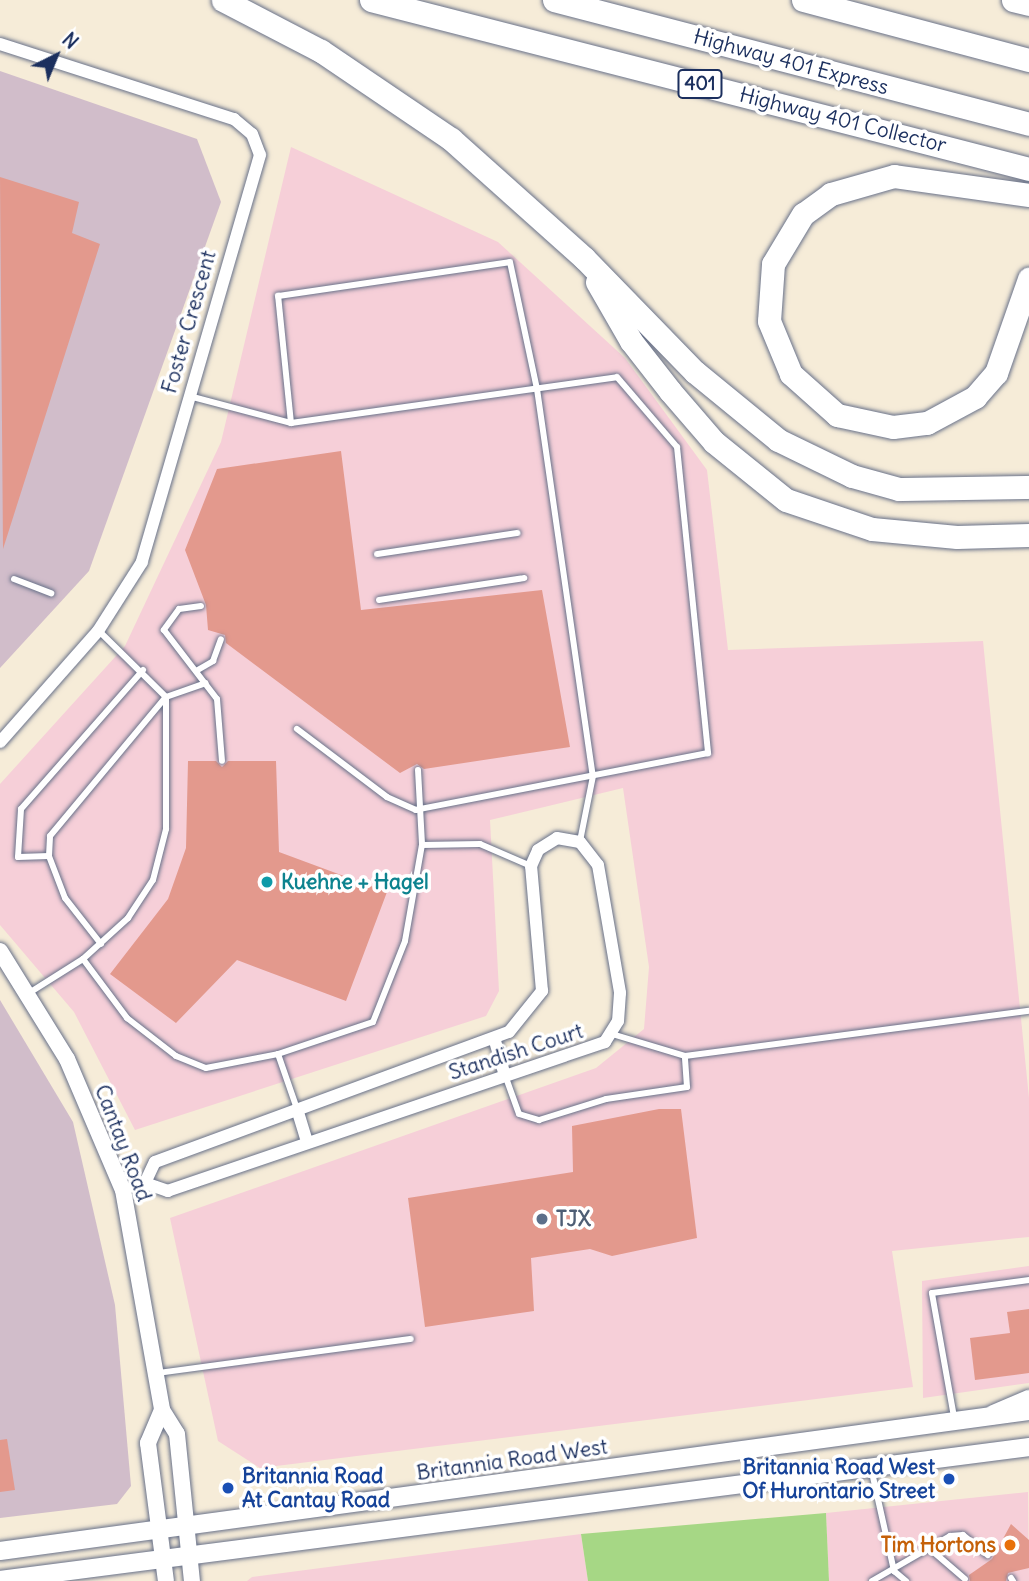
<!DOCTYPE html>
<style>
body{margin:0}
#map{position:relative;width:1029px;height:1581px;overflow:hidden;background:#f6ecd8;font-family:Delius,sans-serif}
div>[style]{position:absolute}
.built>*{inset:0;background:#f6cfd8}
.industrial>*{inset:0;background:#d1bdca}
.green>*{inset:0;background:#a6d785}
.building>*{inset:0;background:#e3998d}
.roads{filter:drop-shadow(0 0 2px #687189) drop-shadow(0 0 2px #687189)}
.service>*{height:6px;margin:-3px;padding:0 3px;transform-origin:3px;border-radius:3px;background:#fff}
.minor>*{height:12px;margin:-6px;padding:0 6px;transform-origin:6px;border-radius:6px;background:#fff}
.tertiary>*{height:16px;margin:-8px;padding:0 8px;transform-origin:8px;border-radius:8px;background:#fff}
.secondary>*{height:18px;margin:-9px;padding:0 9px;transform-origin:9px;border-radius:9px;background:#fff}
.primary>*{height:19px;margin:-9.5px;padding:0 9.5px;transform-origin:9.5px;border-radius:9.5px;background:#fff}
.motorway>*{height:23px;margin:-11.5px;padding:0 11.5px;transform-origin:11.5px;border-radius:11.5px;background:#fff}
.dots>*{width:19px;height:19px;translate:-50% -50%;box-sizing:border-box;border:4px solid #fff;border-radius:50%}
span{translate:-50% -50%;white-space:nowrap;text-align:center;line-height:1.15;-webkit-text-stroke:7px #fff;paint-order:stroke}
.shield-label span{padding:2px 5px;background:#fff;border:2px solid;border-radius:5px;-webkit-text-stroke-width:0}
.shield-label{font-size:19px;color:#1b2f5e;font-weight:700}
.street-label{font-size:21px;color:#1b2f5e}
.culture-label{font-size:21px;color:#0d838f;font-weight:700}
.left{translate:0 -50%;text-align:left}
.service-label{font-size:21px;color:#4e5e75;font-weight:700}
.transit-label{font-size:21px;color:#164399;font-weight:700}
.right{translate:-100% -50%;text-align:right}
.food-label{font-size:21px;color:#c56008;font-weight:700}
.north{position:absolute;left:21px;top:21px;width:70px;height:70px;-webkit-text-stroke:5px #fff;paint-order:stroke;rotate:43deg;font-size:19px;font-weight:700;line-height:28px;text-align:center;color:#1b2f5e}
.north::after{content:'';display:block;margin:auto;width:24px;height:32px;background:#1b2f5e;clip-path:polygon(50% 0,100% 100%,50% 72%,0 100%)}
</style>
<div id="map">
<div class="built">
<div style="clip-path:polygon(291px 147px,498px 242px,625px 358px,707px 470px,728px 650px,983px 641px,1029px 1098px,1029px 1237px,892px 1251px,913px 1387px,260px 1468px,218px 1441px,170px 1218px,596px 1068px,644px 1029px,649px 967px,623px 788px,490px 820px,499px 991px,486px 1016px,135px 1130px,74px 1012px,0 925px,0 784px,125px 646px,221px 442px)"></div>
<div style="clip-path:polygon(1029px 1266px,1029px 1383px,923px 1398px,922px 1281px)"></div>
<div style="clip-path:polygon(1028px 1492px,1029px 1581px,829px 1581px,826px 1513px)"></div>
<div style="clip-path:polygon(581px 1534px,588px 1581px,247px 1581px,252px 1577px)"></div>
</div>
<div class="industrial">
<div style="clip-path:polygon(0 71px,197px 139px,221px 202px,89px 571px,0 668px)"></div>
<div style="clip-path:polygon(0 1000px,73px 1122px,115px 1305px,131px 1486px,117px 1504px,0 1518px)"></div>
</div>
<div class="green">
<div style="clip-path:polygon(826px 1513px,829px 1581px,588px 1581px,581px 1534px)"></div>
</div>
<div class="building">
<div style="clip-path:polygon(0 177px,79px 202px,72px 233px,100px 244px,3px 549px)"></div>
<div style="clip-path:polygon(341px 451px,361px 610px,542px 590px,570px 747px,424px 769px,417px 764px,400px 773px,226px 643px,225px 635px,208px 630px,206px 605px,185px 550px,217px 469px)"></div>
<div style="clip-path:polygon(188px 761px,216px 761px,222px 767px,228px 761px,276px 761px,279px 852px,387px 892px,346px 1001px,237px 960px,176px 1023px,110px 974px,168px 899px,186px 848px)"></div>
<div style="clip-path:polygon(659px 1109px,681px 1109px,697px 1238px,612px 1256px,590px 1249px,531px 1258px,534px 1311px,425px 1327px,408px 1198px,573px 1172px,572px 1126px)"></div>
<div style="clip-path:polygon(1029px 1309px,1029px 1373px,975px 1380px,970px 1338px,1010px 1333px,1007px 1312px)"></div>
<div style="clip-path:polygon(7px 1439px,15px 1490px,0 1492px,0 1440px)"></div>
<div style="clip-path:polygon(1011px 1524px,1029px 1540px,1029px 1568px,1008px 1573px,1006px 1581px,970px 1581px,969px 1575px,992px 1559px)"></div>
</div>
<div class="roads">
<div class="service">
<div style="left:189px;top:396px;width:106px;rotate:14.8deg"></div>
<div style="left:291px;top:423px;width:329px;rotate:-8deg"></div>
<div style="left:617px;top:377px;width:92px;rotate:49.4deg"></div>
<div style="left:677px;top:447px;width:308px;rotate:84.2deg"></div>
<div style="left:708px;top:753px;width:298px;rotate:169deg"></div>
<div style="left:416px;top:810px;width:32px;rotate:-156deg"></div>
<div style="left:387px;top:797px;width:113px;rotate:-142.9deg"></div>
<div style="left:291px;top:423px;width:128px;rotate:-95.8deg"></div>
<div style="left:278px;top:296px;width:234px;rotate:-8.3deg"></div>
<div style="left:510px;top:262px;width:130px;rotate:78deg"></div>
<div style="left:537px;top:389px;width:391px;rotate:81.8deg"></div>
<div style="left:593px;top:776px;width:66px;rotate:101.3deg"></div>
<div style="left:377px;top:554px;width:142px;rotate:-8.5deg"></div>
<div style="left:14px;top:579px;width:40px;rotate:21deg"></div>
<div style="left:379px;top:600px;width:147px;rotate:-8.6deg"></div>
<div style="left:201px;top:606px;width:22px;rotate:172deg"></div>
<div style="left:179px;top:609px;width:26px;rotate:126deg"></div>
<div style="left:164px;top:630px;width:87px;rotate:52.5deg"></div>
<div style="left:217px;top:699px;width:62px;rotate:85.4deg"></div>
<div style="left:99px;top:631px;width:94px;rotate:44.6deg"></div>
<div style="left:166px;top:697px;width:42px;rotate:-19.3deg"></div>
<div style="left:196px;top:671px;width:20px;rotate:-30deg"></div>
<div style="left:213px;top:661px;width:23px;rotate:-70deg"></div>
<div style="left:418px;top:770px;width:75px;rotate:86.9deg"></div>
<div style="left:422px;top:845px;width:58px;rotate:-1deg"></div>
<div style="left:480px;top:844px;width:56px;rotate:23.3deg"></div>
<div style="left:49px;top:856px;width:31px;rotate:178deg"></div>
<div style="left:18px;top:857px;width:48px;rotate:-86.4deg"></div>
<div style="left:21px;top:809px;width:185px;rotate:-48.7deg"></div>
<div style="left:101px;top:944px;width:58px;rotate:-128deg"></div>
<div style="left:65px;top:898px;width:45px;rotate:-110.9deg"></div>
<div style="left:49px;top:856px;width:20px;rotate:-87deg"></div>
<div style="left:50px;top:836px;width:181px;rotate:-50.2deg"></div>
<div style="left:83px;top:959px;width:61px;rotate:-42.3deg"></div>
<div style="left:128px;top:918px;width:45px;rotate:-56.7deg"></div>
<div style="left:153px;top:880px;width:53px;rotate:-75.7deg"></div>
<div style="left:166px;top:829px;width:132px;rotate:-90deg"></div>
<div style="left:29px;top:993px;width:64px;rotate:-32.2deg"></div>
<div style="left:83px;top:959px;width:74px;rotate:53.3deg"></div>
<div style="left:127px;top:1018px;width:62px;rotate:37.8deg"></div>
<div style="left:176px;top:1056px;width:32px;rotate:22deg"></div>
<div style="left:206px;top:1068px;width:73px;rotate:-11deg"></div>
<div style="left:278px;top:1054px;width:100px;rotate:-18.6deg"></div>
<div style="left:373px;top:1022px;width:87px;rotate:-68.4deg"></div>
<div style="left:405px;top:941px;width:97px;rotate:-80deg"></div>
<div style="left:612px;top:1034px;width:76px;rotate:16.8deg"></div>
<div style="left:685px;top:1056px;width:347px;rotate:-7.5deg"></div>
<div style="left:278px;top:1054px;width:58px;rotate:70.9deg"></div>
<div style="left:505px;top:1075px;width:41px;rotate:70.3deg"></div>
<div style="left:519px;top:1114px;width:21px;rotate:17deg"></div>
<div style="left:539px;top:1120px;width:70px;rotate:-17.4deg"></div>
<div style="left:606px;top:1099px;width:82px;rotate:-8.4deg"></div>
<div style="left:687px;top:1087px;width:31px;rotate:-94deg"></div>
<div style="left:158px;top:1373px;width:255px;rotate:-7.7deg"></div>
<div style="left:954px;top:1417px;width:126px;rotate:-100.1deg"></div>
<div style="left:932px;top:1293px;width:98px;rotate:-7.6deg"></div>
<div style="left:871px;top:1468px;width:106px;rotate:77.4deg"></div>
<div style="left:894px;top:1571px;width:16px;rotate:40deg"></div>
<div style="left:930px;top:1549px;width:46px;rotate:40.6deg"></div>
<div style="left:1011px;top:1578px;width:4px;rotate:56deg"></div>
<div style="left:872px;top:1581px;width:90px;rotate:-30deg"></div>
<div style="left:950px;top:1536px;width:13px;rotate:-4deg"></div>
<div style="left:963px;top:1535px;width:32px;rotate:39deg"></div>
</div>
<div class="minor">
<div style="left:0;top:44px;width:246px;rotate:17.8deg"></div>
<div style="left:234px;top:119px;width:23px;rotate:40deg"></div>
<div style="left:252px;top:134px;width:22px;rotate:69deg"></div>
<div style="left:260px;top:155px;width:424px;rotate:106.2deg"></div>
<div style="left:142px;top:562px;width:82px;rotate:122.5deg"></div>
<div style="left:98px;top:631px;width:148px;rotate:131.4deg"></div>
<div style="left:557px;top:838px;width:23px;rotate:10deg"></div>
<div style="left:580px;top:842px;width:29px;rotate:52deg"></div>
<div style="left:598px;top:865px;width:130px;rotate:80.2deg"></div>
<div style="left:620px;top:993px;width:28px;rotate:94deg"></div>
<div style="left:618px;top:1021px;width:25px;rotate:122deg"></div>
<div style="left:605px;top:1042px;width:462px;rotate:161.2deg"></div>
<div style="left:168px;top:1191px;width:24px;rotate:-161deg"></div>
<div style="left:145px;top:1183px;width:23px;rotate:-65deg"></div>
<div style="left:155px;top:1162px;width:377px;rotate:-20.2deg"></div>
<div style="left:509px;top:1032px;width:53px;rotate:-51.2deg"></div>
<div style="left:542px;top:991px;width:125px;rotate:-95deg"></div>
<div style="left:531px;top:866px;width:17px;rotate:-66deg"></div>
<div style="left:538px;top:850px;width:22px;rotate:-32deg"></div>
<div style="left:495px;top:1041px;width:35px;rotate:74deg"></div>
<div style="left:297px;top:1109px;width:34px;rotate:73deg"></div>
</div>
<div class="tertiary">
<div style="left:0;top:951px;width:127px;rotate:58.2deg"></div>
<div style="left:67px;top:1059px;width:142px;rotate:66.9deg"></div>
<div style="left:123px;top:1190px;width:223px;rotate:79.9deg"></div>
<div style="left:162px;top:1410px;width:28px;rotate:58deg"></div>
<div style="left:177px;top:1434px;width:148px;rotate:84.2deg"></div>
<div style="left:162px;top:1410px;width:36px;rotate:113deg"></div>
<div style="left:148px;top:1443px;width:139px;rotate:82.6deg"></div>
</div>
<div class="secondary">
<div style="left:0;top:1551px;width:1038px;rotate:-7.75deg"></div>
<div style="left:0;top:1580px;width:1038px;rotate:-7.36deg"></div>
</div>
<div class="primary">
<div style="left:993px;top:1414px;width:39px;rotate:-23deg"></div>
</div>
<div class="motorway">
<div style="left:223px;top:0;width:110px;rotate:27.5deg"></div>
<div style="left:321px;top:51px;width:157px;rotate:34.1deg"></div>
<div style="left:451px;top:139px;width:178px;rotate:41.8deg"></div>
<div style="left:584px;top:258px;width:159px;rotate:45.8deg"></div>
<div style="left:695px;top:372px;width:107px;rotate:39.3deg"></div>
<div style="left:778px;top:440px;width:82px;rotate:25.9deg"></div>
<div style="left:852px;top:476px;width:49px;rotate:15.5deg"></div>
<div style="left:899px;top:489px;width:130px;rotate:-0.9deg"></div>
<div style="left:371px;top:0;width:679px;rotate:14.4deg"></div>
<div style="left:554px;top:0;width:491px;rotate:14.6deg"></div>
<div style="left:803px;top:0;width:234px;rotate:14.9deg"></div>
<div style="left:1013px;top:0;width:16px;rotate:14deg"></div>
<div style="left:1029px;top:195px;width:136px;rotate:-172deg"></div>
<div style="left:894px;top:176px;width:66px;rotate:164.1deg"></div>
<div style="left:831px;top:194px;width:34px;rotate:144deg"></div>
<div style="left:803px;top:214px;width:58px;rotate:121deg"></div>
<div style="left:773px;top:264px;width:57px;rotate:94deg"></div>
<div style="left:769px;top:321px;width:57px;rotate:67.5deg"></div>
<div style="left:791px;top:374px;width:62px;rotate:41.7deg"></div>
<div style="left:837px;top:415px;width:57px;rotate:12.1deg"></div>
<div style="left:893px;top:427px;width:34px;rotate:-7deg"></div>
<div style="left:927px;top:423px;width:55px;rotate:-28.4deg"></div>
<div style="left:975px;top:397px;width:32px;rotate:-49deg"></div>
<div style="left:996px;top:373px;width:100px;rotate:-70.7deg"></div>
<div style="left:597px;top:282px;width:68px;rotate:60deg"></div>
<div style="left:631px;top:341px;width:63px;rotate:52deg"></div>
<div style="left:670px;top:391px;width:67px;rotate:49.2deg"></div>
<div style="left:714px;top:442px;width:92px;rotate:38.9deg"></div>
<div style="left:786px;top:500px;width:91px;rotate:18.6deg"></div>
<div style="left:872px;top:529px;width:85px;rotate:5.4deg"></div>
<div style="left:957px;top:537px;width:72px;rotate:-1.6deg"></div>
</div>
</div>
<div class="dots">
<div style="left:267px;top:882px;background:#0f9aa8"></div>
<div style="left:542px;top:1219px;background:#5c6f8a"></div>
<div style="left:949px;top:1479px;background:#1a4fb4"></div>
<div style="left:228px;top:1488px;background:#1a4fb4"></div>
<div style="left:1010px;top:1545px;background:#e8710a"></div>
</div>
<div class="shield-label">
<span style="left:700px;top:84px">401</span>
</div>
<div class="street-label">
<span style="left:791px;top:62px;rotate:15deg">Highway 401 Express</span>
<span style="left:843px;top:120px;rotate:14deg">Highway 401 Collector</span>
<span style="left:189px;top:322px;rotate:-74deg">Foster Crescent</span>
<span style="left:516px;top:1052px;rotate:-18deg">Standish Court</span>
<span style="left:123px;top:1143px;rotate:69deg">Cantay Road</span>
<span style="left:512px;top:1460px;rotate:-8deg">Britannia Road West</span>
</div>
<div class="culture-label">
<span class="left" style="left:281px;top:882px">Kuehne + Hagel</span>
</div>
<div class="service-label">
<span class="left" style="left:556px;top:1219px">TJX</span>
</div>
<div class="transit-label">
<span class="right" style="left:935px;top:1479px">Britannia Road West<br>Of Hurontario Street</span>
<span class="left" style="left:242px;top:1488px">Britannia Road<br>At Cantay Road</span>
</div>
<div class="food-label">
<span class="right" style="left:996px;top:1545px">Tim Hortons</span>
</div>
<div class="north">N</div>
</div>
